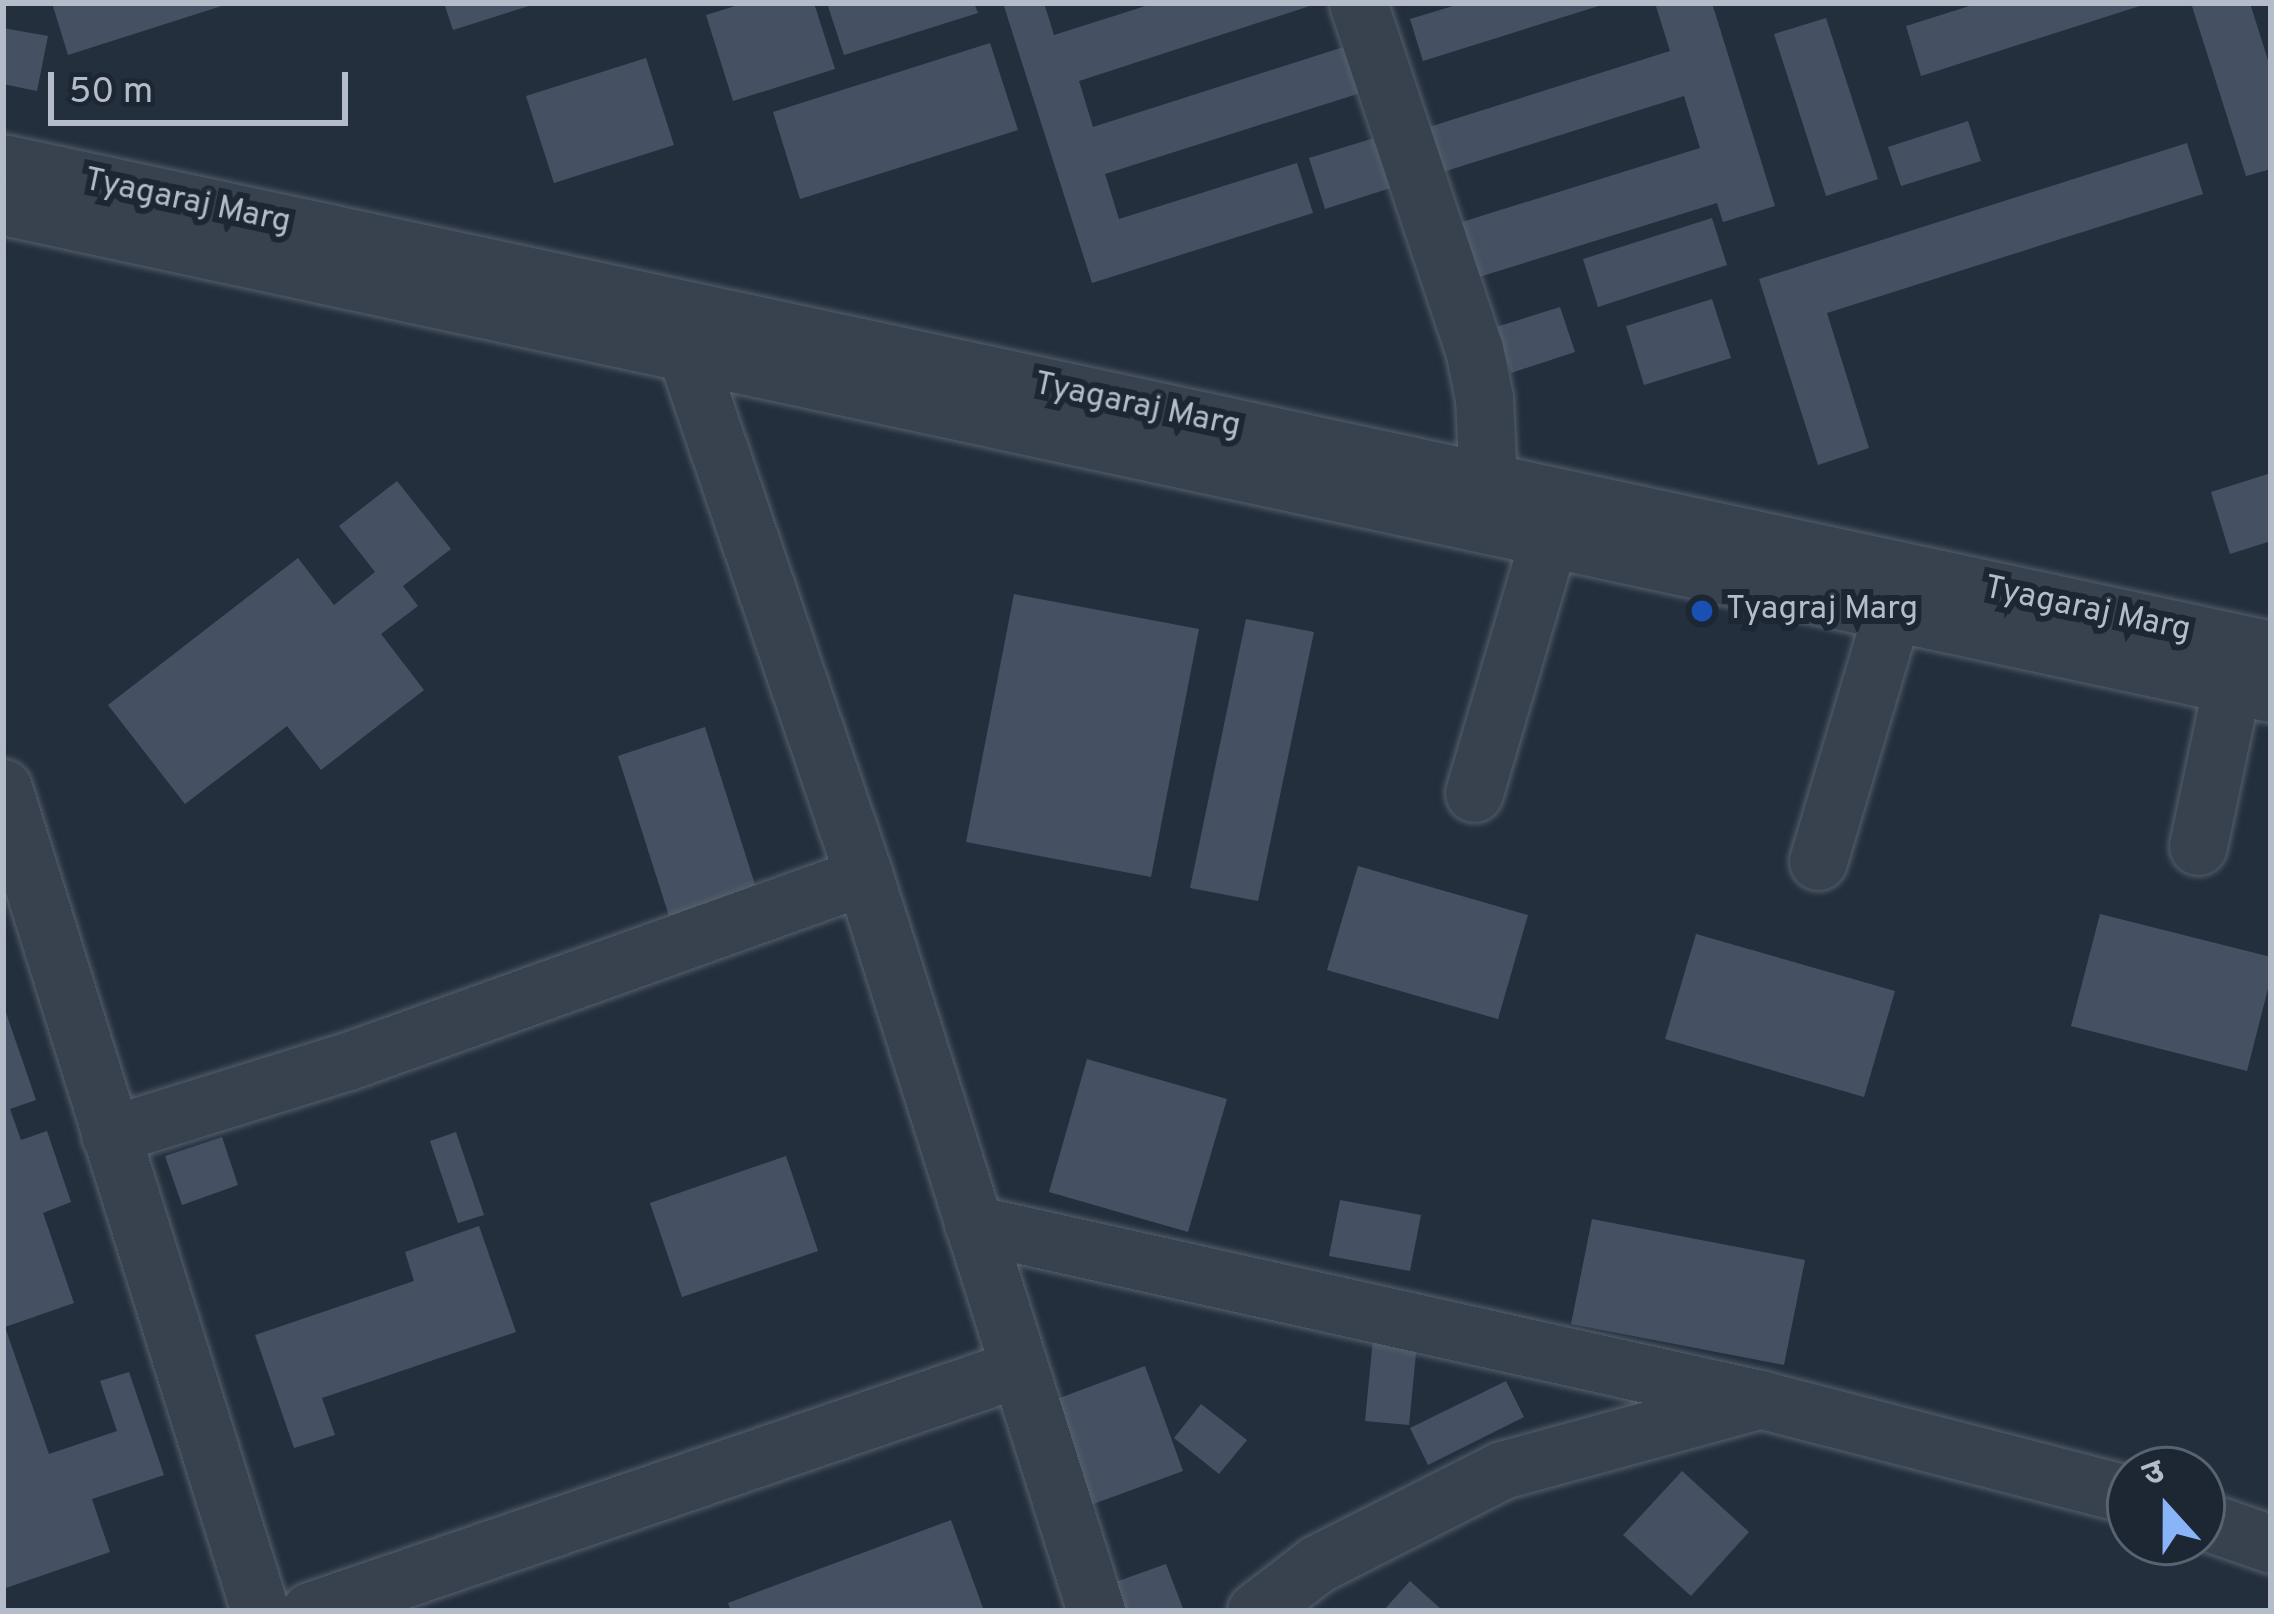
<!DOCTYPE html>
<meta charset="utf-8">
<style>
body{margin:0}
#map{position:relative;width:2274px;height:1614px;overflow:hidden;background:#242f3e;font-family:Overpass,"Noto Sans Devanagari",sans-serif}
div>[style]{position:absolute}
.building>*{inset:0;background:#455162}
.roads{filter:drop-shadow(0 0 3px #565f6c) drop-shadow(0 0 3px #565f6c)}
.minor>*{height:57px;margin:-28.5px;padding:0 28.5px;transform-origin:28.5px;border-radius:28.5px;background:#38414e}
.dots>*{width:33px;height:33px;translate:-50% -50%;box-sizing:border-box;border:6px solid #1d2633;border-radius:50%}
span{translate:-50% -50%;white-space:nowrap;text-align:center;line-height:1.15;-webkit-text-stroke:12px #1d2633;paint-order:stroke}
.street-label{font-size:33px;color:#b4bcc9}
.poi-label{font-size:33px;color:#b4bcc9}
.left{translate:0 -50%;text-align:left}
.frame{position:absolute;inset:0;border:6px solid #b4bcc9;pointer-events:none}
.north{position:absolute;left:2106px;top:1446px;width:120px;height:120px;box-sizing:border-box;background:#1d2633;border:3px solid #59626f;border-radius:50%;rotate:339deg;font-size:33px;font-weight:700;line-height:48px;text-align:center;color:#b4bcc9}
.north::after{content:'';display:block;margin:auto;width:42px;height:54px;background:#8ab4f8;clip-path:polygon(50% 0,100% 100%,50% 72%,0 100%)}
.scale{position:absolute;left:48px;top:72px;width:300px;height:54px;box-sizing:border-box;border:6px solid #b4bcc9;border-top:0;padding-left:15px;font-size:36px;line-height:42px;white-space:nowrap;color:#b4bcc9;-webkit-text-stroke:9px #1d2633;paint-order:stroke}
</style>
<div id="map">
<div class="building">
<div style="clip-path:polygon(52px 3px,228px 3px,228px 4px,68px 55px)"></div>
<div style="clip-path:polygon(444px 3px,535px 3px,535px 4px,453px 30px)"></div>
<div style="clip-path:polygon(745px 3px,814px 3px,835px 69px,733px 101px,706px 15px)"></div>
<div style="clip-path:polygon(827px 3px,974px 3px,978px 13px,844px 55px)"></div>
<div style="clip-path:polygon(1003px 3px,1044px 3px,1054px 35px,1155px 3px,1319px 3px,1079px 81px,1093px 127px,1356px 43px,1370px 90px,1105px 174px,1119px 219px,1297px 163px,1313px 213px,1092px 283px)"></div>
<div style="clip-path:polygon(1463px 3px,1605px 3px,1605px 4px,1423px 61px,1410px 19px)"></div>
<div style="clip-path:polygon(1655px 3px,1712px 3px,1775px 206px,1723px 222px,1717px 203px,1479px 277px,1462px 222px,1700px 148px,1684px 96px,1443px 172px,1429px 127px,1670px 51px)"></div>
<div style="clip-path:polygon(1979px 3px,2146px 3px,2146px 4px,1921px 76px,1906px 26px)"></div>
<div style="clip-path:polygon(2191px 3px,2250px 3px,2271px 70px,2271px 169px,2246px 176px)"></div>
<div style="clip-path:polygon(1826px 18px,1878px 179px,1826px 196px,1774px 34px)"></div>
<div style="clip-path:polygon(3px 28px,48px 36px,37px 91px,3px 84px)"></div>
<div style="clip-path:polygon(990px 43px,1018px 130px,800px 199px,773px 112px)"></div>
<div style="clip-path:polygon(646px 58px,674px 145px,554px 183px,526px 96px)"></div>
<div style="clip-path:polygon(1968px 121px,1981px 161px,1901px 186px,1888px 147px)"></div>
<div style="clip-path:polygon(1384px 135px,1400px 185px,1325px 209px,1309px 158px)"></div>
<div style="clip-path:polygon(2187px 143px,2203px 194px,1827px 313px,1869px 448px,1818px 465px,1759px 279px)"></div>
<div style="clip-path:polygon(1712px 218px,1727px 265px,1598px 307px,1583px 259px)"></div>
<div style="clip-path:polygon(1712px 299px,1731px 358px,1644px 385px,1626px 326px)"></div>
<div style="clip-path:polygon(1560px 307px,1575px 352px,1511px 373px,1496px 327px)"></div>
<div style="clip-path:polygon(2271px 473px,2271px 541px,2230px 554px,2211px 492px)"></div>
<div style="clip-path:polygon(397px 481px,451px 549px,403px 586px,418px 606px,381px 634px,424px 690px,321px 770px,287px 726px,185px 804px,108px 705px,298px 558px,334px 605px,375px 572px,339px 526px)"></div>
<div style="clip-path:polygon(1014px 594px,1199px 629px,1151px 877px,966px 842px)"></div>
<div style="clip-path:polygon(1246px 619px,1314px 632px,1258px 901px,1190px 888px)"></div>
<div style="clip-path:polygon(705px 727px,763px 910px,676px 938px,618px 756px)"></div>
<div style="clip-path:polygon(1358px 866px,1528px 915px,1498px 1019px,1327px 970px)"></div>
<div style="clip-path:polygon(2100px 914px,2271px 957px,2271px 977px,2247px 1071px,2071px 1026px)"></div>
<div style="clip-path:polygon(1696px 934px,1895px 991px,1864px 1097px,1665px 1039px)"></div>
<div style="clip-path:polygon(3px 1004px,36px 1100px,10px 1109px,21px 1140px,47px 1131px,71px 1202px,43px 1213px,74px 1303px,5px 1327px,49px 1454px,117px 1431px,100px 1381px,129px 1372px,164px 1475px,92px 1499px,110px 1552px,3px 1589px)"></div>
<div style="clip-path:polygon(1087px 1059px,1227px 1099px,1188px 1232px,1049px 1192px)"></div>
<div style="clip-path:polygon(456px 1132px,484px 1215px,458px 1223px,430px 1141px)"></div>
<div style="clip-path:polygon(222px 1137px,238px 1185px,182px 1205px,165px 1156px)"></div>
<div style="clip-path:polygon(786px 1156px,818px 1251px,682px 1297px,650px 1203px)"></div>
<div style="clip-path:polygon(1340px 1200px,1421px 1215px,1410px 1271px,1329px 1256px)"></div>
<div style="clip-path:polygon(1592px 1219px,1805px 1260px,1784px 1365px,1571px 1324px)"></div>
<div style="clip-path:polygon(479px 1226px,516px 1332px,322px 1398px,335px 1435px,294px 1448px,255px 1335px,414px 1281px,405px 1252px)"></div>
<div style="clip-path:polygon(1374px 1329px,1418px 1333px,1409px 1425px,1365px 1421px)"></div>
<div style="clip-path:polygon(1145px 1366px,1183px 1471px,1088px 1506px,1049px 1402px)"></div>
<div style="clip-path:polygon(1506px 1381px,1524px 1417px,1428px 1465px,1410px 1428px)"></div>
<div style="clip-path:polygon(1201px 1404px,1247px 1440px,1219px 1474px,1174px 1438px)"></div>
<div style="clip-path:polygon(1682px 1471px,1749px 1532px,1691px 1596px,1623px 1535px)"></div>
<div style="clip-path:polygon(951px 1520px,984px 1611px,731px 1611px,728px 1603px)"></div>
<div style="clip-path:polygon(1166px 1564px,1184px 1611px,1117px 1611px,1107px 1585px)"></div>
<div style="clip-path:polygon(1410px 1581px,1443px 1611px,1383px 1611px)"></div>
</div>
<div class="roads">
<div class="minor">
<div style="left:1358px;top:3px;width:365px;rotate:71.5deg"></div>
<div style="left:1474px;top:349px;width:50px;rotate:78.5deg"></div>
<div style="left:1484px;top:398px;width:84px;rotate:87.3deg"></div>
<div style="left:3px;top:163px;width:2320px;rotate:12.12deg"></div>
<div style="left:3px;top:206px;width:2320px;rotate:12.12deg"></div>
<div style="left:686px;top:353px;width:552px;rotate:71.2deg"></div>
<div style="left:864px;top:876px;width:771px;rotate:72.48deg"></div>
<div style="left:3px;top:788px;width:862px;rotate:72.66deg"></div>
<div style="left:1474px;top:793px;width:266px;rotate:-73.6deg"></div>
<div style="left:2198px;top:846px;width:165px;rotate:-78.1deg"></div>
<div style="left:1818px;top:861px;width:260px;rotate:-73.4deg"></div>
<div style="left:110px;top:1135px;width:249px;rotate:-17.3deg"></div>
<div style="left:348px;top:1061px;width:548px;rotate:-19.72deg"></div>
<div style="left:973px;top:1224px;width:805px;rotate:12.55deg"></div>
<div style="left:1759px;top:1399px;width:383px;rotate:14.5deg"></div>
<div style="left:2202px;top:1520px;width:73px;rotate:19.2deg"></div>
<div style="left:310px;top:1611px;width:749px;rotate:-18.92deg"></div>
<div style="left:1256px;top:1611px;width:77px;rotate:-37.6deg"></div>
<div style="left:1317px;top:1564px;width:208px;rotate:-26.9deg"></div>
<div style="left:1502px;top:1470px;width:257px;rotate:-15.3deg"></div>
</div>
</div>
<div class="dots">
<div style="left:1702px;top:611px;background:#1a4fb4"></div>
</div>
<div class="street-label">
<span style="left:187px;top:203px;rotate:12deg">Tyagaraj Marg</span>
<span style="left:1137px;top:407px;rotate:12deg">Tyagaraj Marg</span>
<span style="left:2087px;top:611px;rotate:12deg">Tyagaraj Marg</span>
</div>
<div class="poi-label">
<span class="left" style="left:1726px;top:611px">Tyagraj Marg</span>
</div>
<div class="frame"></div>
<div class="north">उ</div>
<div class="scale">50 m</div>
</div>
